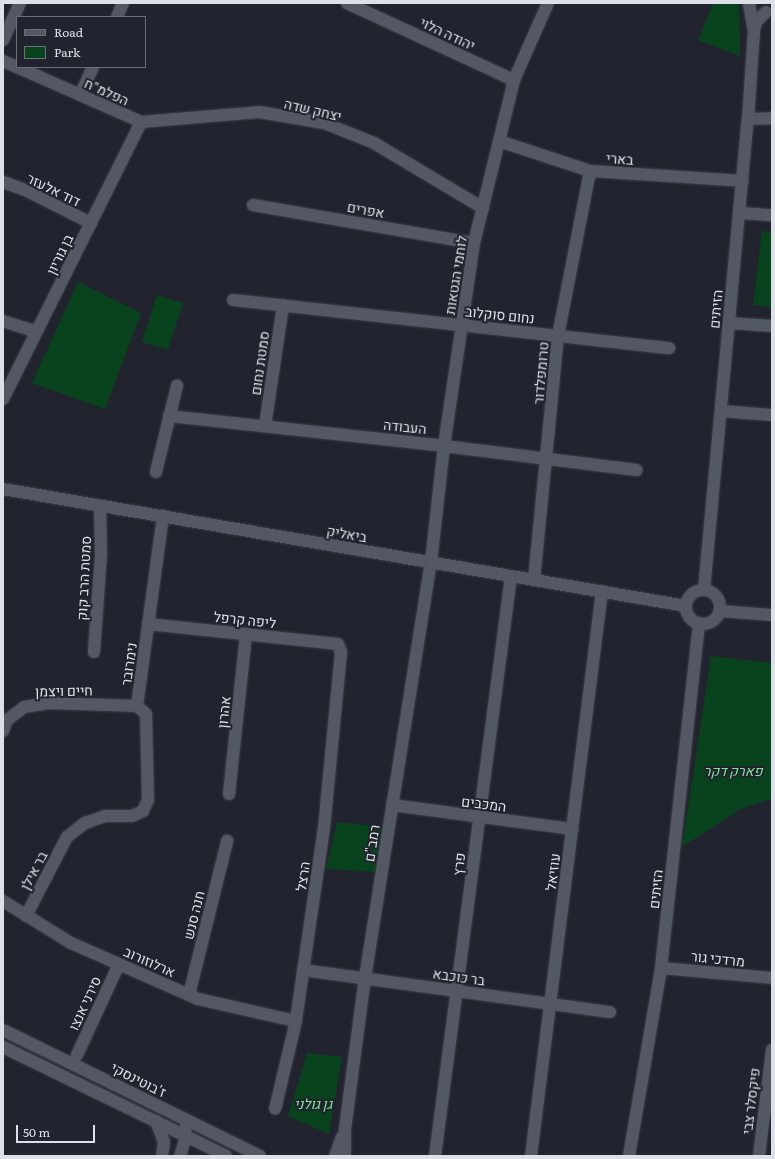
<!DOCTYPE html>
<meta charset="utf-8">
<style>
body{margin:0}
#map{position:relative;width:775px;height:1159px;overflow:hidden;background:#21232e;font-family:Literata,Heebo,serif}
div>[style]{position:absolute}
.green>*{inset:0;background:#09431e}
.roads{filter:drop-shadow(0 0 1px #3e3f48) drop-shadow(0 0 1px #3e3f48)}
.minor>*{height:12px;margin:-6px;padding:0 6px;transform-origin:6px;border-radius:6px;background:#545764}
.minor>.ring{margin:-6px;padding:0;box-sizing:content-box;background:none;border:12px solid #545764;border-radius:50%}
span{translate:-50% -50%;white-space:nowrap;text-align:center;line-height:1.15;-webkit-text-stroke:4px #21232e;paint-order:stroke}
.street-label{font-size:14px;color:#dee0e7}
.park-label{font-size:14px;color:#80e498;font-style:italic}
.frame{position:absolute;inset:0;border:4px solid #dee0e7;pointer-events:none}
.legend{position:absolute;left:16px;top:16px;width:130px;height:52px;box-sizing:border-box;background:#21232e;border:1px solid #6d6f78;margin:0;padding:5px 7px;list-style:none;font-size:12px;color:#dee0e7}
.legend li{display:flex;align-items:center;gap:8px;height:20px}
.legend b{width:20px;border:1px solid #6d6f78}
.scale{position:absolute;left:16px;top:1125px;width:79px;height:18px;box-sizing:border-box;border:2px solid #dee0e7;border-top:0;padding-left:5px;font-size:12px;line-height:14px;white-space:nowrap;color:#dee0e7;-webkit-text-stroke:3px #21232e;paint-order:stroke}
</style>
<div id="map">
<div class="green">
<div style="clip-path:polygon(713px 3px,739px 3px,740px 56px,698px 40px)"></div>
<div style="clip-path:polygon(762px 231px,772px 232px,772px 307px,753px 305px)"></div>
<div style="clip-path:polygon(78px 282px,141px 313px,105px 409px,32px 383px)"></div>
<div style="clip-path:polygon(157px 295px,183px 303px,168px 350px,142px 342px)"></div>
<div style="clip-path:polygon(711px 656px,772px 663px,772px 799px,742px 808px,682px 847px)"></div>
<div style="clip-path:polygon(337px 822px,384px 827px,375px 872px,326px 869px)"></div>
<div style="clip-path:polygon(307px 1053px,342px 1057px,329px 1134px,288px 1116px)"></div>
</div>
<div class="roads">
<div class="minor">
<div style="left:347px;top:3px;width:184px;rotate:24.8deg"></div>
<div style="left:117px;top:17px;width:15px;rotate:-67deg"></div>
<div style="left:754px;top:31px;width:9px;rotate:-77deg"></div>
<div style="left:756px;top:22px;width:14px;rotate:-45deg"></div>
<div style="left:3px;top:40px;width:41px;rotate:-65.3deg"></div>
<div style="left:3px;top:61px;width:15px;rotate:23deg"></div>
<div style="left:17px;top:67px;width:136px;rotate:23.9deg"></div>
<div style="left:141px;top:122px;width:118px;rotate:-4.8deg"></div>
<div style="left:259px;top:112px;width:66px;rotate:9.6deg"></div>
<div style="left:324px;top:123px;width:54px;rotate:21.8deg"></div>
<div style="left:374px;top:143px;width:127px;rotate:30.8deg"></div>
<div style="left:80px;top:95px;width:31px;rotate:-65deg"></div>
<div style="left:748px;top:119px;width:24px;rotate:-2deg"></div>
<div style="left:499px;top:141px;width:96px;rotate:18.2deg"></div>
<div style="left:590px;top:171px;width:153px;rotate:3.7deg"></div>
<div style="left:3px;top:182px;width:23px;rotate:20deg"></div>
<div style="left:25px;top:190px;width:74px;rotate:26.6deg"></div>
<div style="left:253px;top:205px;width:224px;rotate:9.8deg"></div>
<div style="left:740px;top:213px;width:32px;rotate:4deg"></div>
<div style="left:233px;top:300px;width:439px;rotate:6.3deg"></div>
<div style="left:3px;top:321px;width:35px;rotate:18deg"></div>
<div style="left:729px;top:323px;width:43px;rotate:4deg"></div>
<div style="left:3px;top:399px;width:309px;rotate:-63.5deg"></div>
<div style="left:721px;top:411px;width:51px;rotate:4.5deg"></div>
<div style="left:169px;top:416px;width:277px;rotate:6.2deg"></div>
<div style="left:444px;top:446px;width:194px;rotate:7.1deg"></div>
<div style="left:265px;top:426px;width:122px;rotate:-81.5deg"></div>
<div style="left:156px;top:472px;width:89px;rotate:-76.3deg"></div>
<div style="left:3px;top:489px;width:693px;rotate:9.72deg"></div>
<div style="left:534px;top:580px;width:245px;rotate:-84.4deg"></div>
<div style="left:558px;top:336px;width:168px;rotate:-79deg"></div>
<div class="ring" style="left:686px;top:590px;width:22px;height:22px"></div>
<div style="left:704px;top:590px;width:473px;rotate:-84.7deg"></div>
<div style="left:748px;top:119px;width:87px;rotate:-86.1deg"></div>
<div style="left:754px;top:32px;width:29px;rotate:-100deg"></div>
<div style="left:720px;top:611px;width:52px;rotate:4.4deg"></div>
<div style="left:148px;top:624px;width:191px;rotate:6deg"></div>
<div style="left:338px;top:644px;width:9px;rotate:69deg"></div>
<div style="left:341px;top:652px;width:177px;rotate:95.5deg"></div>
<div style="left:324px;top:828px;width:195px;rotate:98.3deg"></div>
<div style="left:296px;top:1021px;width:90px;rotate:103.4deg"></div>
<div style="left:94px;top:652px;width:98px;rotate:-85.9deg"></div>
<div style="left:101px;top:554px;width:48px;rotate:-91.2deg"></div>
<div style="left:137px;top:706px;width:192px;rotate:-82.2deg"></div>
<div style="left:3px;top:731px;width:12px;rotate:-70deg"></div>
<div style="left:7px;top:720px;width:21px;rotate:-37deg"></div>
<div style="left:24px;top:707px;width:24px;rotate:-9deg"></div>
<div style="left:48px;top:703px;width:89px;rotate:1.9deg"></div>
<div style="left:229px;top:794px;width:161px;rotate:-83.9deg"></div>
<div style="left:392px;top:805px;width:182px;rotate:7.6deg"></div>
<div style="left:3px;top:901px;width:80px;rotate:31.7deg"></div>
<div style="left:71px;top:943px;width:139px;rotate:23.8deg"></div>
<div style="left:198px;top:999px;width:100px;rotate:12.7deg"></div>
<div style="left:26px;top:916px;width:89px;rotate:-62.6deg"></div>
<div style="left:67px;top:837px;width:23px;rotate:-38deg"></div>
<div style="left:85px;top:823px;width:21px;rotate:-19deg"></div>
<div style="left:105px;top:816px;width:27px"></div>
<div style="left:132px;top:816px;width:12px;rotate:-24deg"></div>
<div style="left:143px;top:811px;width:12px;rotate:-66deg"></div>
<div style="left:148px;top:800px;width:86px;rotate:-91.3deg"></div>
<div style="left:146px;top:714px;width:12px;rotate:-138deg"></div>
<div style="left:661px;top:968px;width:111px;rotate:5.1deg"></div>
<div style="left:303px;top:970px;width:310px;rotate:7.8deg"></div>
<div style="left:189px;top:995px;width:159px;rotate:-76.1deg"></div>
<div style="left:3px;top:1030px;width:286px;rotate:26.1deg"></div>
<div style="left:3px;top:1047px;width:248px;rotate:26deg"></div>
<div style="left:77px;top:1055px;width:100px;rotate:-65.2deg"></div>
<div style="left:156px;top:1121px;width:22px;rotate:69deg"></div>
<div style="left:164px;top:1142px;width:14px;rotate:98deg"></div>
<div style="left:180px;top:1156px;width:21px;rotate:-73deg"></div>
<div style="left:186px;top:1136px;width:8px;rotate:-97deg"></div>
<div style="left:335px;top:1156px;width:20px;rotate:-70deg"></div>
<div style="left:345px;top:1156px;width:27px;rotate:-90deg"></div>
<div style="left:345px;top:1129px;width:152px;rotate:-82.5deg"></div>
<div style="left:365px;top:978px;width:421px;rotate:-81deg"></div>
<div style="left:431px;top:562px;width:117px;rotate:-83.6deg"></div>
<div style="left:444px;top:446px;width:205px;rotate:-81.6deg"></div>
<div style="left:474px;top:243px;width:168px;rotate:-76.2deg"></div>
<div style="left:514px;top:80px;width:84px;rotate:-66.2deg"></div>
<div style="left:435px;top:1156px;width:585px;rotate:-82.53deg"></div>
<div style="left:531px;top:1156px;width:569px;rotate:-82.84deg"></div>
<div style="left:629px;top:1156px;width:191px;rotate:-80.3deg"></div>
<div style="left:661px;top:968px;width:347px;rotate:-83.7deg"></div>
<div style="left:759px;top:1156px;width:107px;rotate:-83deg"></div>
</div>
</div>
<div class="street-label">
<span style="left:448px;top:33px;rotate:25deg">יהודה הלוי</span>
<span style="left:107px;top:91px;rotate:24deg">הפלמ"ח</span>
<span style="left:313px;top:109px;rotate:13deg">יצחק שדה</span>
<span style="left:620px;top:158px;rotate:4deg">בארי</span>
<span style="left:54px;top:189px;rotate:26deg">דוד אלעזר</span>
<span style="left:366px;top:209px;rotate:10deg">אפרים</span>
<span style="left:59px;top:254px;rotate:-64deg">בן גוריון</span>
<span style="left:455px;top:275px;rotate:-81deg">לוחמי הגטאות</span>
<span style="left:715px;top:309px;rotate:-85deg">הזיתים</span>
<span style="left:500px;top:314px;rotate:6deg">נחום סוקלוב</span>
<span style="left:259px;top:363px;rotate:-82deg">סמטת נחום</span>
<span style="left:540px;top:373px;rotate:-85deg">טרומפלדור</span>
<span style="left:405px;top:426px;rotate:6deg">העבודה</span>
<span style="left:347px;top:533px;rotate:10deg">ביאליק</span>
<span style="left:83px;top:578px;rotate:-87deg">סמטת הרב קוק</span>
<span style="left:245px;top:619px;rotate:6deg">ליפה קרפל</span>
<span style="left:128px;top:664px;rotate:-82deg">נימרובר</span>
<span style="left:64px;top:690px;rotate:-1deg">חיים ויצמן</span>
<span style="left:223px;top:712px;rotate:-84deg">אהרון</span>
<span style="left:484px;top:803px;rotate:7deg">המכבים</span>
<span style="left:371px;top:843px;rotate:-81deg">רמב"ם</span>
<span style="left:458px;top:864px;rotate:-83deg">פרץ</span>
<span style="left:33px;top:870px;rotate:-62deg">בר אילן</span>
<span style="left:552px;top:872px;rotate:-83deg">עוזיאל</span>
<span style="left:302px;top:876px;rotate:-82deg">הרצל</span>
<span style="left:655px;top:889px;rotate:-84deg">הזיתים</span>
<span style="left:193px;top:915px;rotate:-76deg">חנה סנש</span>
<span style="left:718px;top:958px;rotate:6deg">מרדכי גור</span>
<span style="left:150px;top:961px;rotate:24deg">ארלוזורוב</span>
<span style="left:459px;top:976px;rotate:8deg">בר כוכבא</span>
<span style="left:84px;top:1003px;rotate:-65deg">סירני אנצו</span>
<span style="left:139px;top:1079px;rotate:27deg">ז'בוטינסקי</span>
<span style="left:750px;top:1101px;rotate:-83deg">פיקסלר צבי</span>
</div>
<div class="park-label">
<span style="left:733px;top:770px">פארק דקר</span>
<span style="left:313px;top:1103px">גן גולני</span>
</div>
<div class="frame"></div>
<ul class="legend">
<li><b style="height:5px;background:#545764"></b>Road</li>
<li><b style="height:11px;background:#09431e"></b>Park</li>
</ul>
<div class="scale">50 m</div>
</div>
